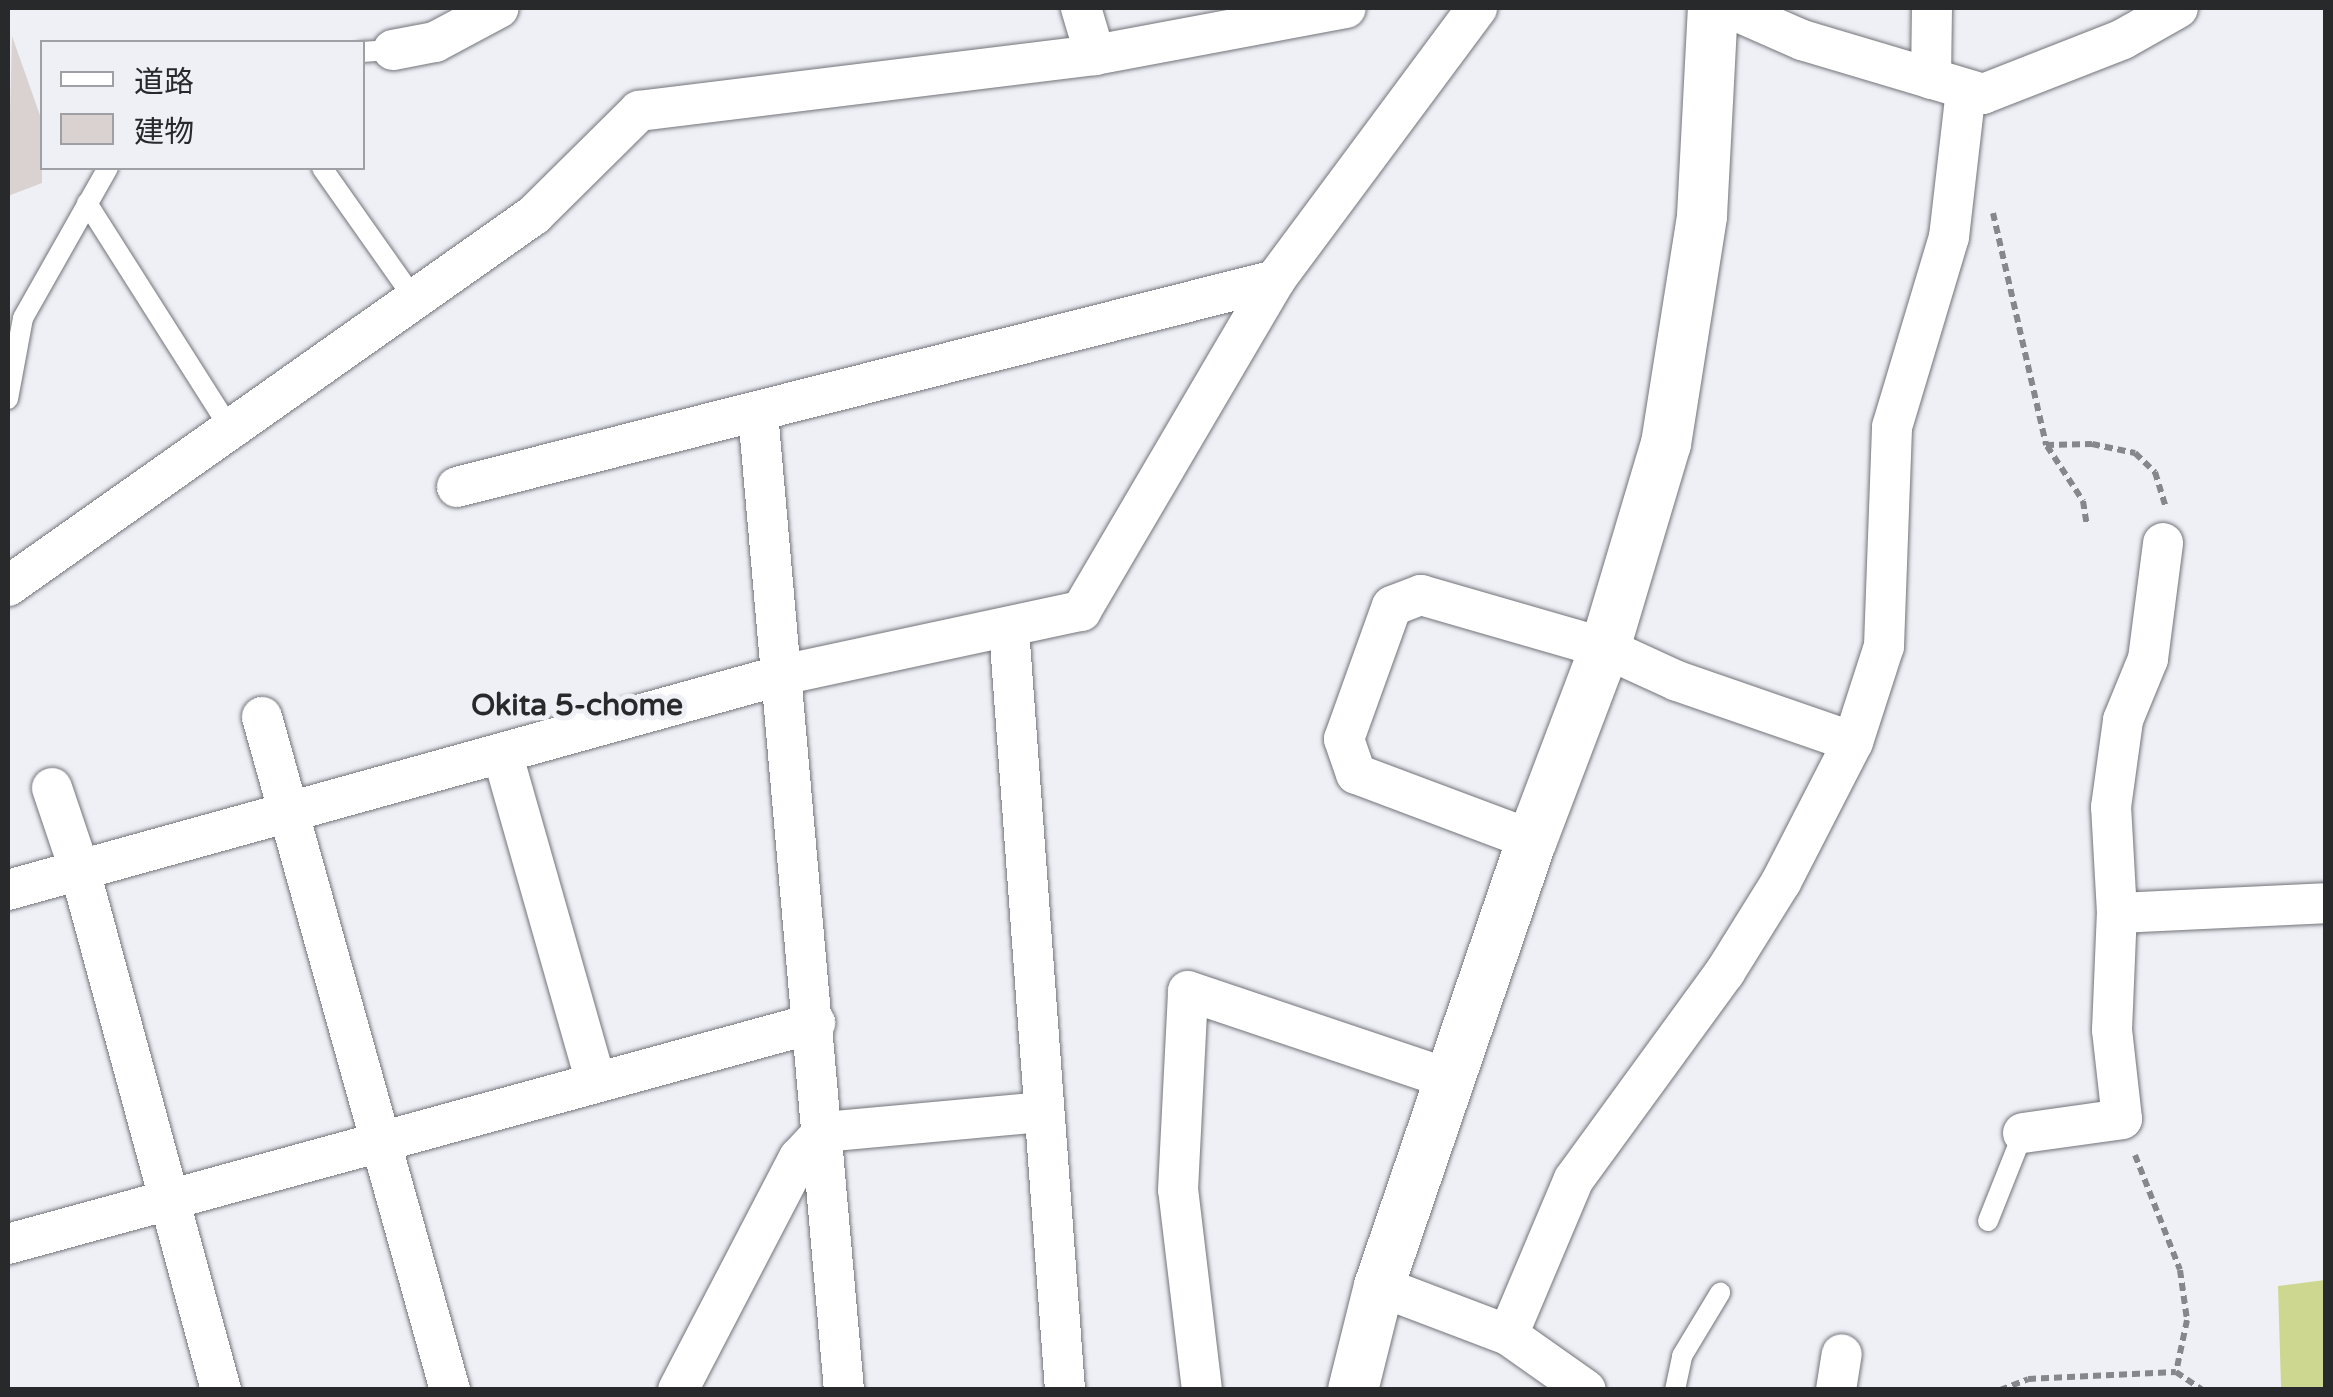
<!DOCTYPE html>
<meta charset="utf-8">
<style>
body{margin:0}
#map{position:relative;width:2333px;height:1397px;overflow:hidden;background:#eef0f6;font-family:"Varela Round","Noto Sans JP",sans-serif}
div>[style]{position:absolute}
.green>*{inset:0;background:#cdd790}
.building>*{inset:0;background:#d9d2d0}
.path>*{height:6px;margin-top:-3px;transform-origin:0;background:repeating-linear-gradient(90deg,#86878b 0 8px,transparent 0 13px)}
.roads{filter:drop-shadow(0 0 2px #727479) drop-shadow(0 0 2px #727479)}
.service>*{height:20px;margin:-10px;padding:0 10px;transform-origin:10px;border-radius:10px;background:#fff}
.minor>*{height:40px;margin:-20px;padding:0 20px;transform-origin:20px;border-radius:20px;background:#fff}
.tertiary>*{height:50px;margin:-25px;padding:0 25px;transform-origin:25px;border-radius:25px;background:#fff}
span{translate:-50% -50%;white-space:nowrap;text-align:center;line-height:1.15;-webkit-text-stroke:10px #eef0f6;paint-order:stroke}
.neighbourhood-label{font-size:30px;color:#28292b;font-weight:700}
.frame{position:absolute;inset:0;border:10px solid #28292b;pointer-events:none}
.legend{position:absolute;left:40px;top:40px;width:325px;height:130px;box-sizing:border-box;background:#eef0f6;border:2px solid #9fa0a5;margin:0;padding:12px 18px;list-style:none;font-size:30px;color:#28292b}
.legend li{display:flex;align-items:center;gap:20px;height:50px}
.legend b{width:50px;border:2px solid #9fa0a5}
</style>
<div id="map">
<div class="green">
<div style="clip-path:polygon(2325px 1280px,2325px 1389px,2281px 1387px,2278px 1286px)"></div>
</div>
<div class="building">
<div style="clip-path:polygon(12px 36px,42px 121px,42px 183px,8px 196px)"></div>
</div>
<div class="path">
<div style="left:1993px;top:213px;width:238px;rotate:77.1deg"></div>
<div style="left:2046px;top:445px;width:46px;rotate:-1.2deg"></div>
<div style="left:2092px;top:444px;width:44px;rotate:11.8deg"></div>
<div style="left:2135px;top:453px;width:28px;rotate:44deg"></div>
<div style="left:2155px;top:472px;width:37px;rotate:73deg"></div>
<div style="left:2047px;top:446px;width:66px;rotate:56.8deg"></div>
<div style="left:2083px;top:501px;width:24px;rotate:81deg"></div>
<div style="left:2135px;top:1155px;width:123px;rotate:68.6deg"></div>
<div style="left:2180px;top:1270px;width:50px;rotate:82deg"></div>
<div style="left:2187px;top:1320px;width:53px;rotate:101.9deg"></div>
<div style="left:2176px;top:1372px;width:32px;rotate:34deg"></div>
<div style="left:2000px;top:1390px;width:30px;rotate:-21deg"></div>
<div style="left:2028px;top:1379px;width:148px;rotate:-2.7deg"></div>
</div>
<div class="roads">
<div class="service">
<div style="left:362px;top:52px;width:31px;rotate:-4deg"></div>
<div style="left:322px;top:168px;width:161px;rotate:54.8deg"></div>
<div style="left:87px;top:203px;width:269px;rotate:57.6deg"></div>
<div style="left:8px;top:399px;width:82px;rotate:-79.5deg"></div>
<div style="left:23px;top:318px;width:172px;rotate:-60.5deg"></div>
<div style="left:1988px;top:1221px;width:95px;rotate:-68.3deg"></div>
<div style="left:1675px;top:1390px;width:35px;rotate:-78deg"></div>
<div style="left:1682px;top:1356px;width:74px;rotate:-58.9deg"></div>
</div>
<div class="minor">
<div style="left:1081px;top:8px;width:49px;rotate:73.4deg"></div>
<div style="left:1729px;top:8px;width:80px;rotate:23.7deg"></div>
<div style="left:1802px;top:40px;width:189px;rotate:16.6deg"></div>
<div style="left:1983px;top:94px;width:150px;rotate:-21.4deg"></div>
<div style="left:2123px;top:39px;width:63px;rotate:-29.4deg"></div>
<div style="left:393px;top:50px;width:43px;rotate:-10.8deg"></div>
<div style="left:435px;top:42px;width:72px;rotate:-28deg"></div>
<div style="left:1931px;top:79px;width:71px;rotate:-89.2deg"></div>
<div style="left:758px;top:413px;width:981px;rotate:84.97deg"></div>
<div style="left:457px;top:487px;width:844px;rotate:-14.2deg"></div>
<div style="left:8px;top:586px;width:644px;rotate:-35.2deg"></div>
<div style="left:534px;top:215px;width:148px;rotate:-44.7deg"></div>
<div style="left:639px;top:111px;width:459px;rotate:-7deg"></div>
<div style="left:1095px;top:55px;width:255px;rotate:-10.6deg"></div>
<div style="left:1009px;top:629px;width:763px;rotate:85.79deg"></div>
<div style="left:262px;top:717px;width:699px;rotate:74.39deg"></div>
<div style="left:503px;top:756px;width:339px;rotate:74.1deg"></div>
<div style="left:52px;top:788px;width:88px;rotate:71.4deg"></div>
<div style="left:80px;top:871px;width:538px;rotate:74.8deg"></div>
<div style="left:1532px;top:840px;width:188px;rotate:-159.4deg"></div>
<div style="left:1356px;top:774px;width:37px;rotate:-109deg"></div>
<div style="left:1344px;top:739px;width:141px;rotate:-70.2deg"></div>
<div style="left:1392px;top:606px;width:31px;rotate:-21deg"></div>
<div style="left:1421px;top:595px;width:191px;rotate:16.1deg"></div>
<div style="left:1605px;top:648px;width:79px;rotate:24.6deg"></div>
<div style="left:1677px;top:681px;width:186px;rotate:19.1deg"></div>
<div style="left:8px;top:890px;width:807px;rotate:-15.52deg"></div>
<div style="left:786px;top:674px;width:302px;rotate:-12.1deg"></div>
<div style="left:1081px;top:611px;width:384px;rotate:-59.6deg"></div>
<div style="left:1275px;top:280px;width:339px;rotate:-53.4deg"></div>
<div style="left:2117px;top:913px;width:106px;rotate:-93.2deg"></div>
<div style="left:2111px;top:807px;width:88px;rotate:-82.1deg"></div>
<div style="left:2123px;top:720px;width:66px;rotate:-67.7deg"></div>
<div style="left:2148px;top:659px;width:117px;rotate:-82.6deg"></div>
<div style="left:2023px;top:1133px;width:100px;rotate:-8deg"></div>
<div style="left:2122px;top:1119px;width:90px;rotate:-96.4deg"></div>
<div style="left:2112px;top:1030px;width:117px;rotate:-87.6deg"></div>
<div style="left:2117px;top:913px;width:209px;rotate:-2.7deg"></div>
<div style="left:8px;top:1244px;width:837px;rotate:-15.32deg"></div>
<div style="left:1379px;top:1286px;width:138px;rotate:20.8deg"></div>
<div style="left:1508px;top:1335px;width:95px;rotate:35.2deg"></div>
<div style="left:1508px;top:1335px;width:169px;rotate:-67.1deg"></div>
<div style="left:1574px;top:1179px;width:256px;rotate:-53.9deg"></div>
<div style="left:1725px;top:972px;width:106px;rotate:-58.1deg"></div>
<div style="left:1781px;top:882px;width:157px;rotate:-62.8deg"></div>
<div style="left:1853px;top:742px;width:101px;rotate:-72.1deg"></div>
<div style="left:1884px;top:646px;width:219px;rotate:-87.9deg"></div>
<div style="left:1892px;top:427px;width:198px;rotate:-73.3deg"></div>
<div style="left:1949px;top:237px;width:148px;rotate:-83.4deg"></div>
<div style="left:678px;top:1390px;width:262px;rotate:-62.5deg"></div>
<div style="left:799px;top:1158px;width:35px;rotate:-47deg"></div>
<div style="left:823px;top:1132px;width:221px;rotate:-5.2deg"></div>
<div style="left:1202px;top:1390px;width:201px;rotate:-96.8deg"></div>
<div style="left:1178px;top:1190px;width:199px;rotate:-87.1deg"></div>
<div style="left:1188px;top:991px;width:275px;rotate:18.6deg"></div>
<div style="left:1836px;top:1390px;width:36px;rotate:-81deg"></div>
</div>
<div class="tertiary">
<div style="left:1353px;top:1390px;width:107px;rotate:-76deg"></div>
<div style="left:1379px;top:1286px;width:472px;rotate:-71.1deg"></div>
<div style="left:1532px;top:840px;width:205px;rotate:-69.2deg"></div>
<div style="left:1605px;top:648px;width:213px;rotate:-73.4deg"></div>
<div style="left:1666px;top:444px;width:231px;rotate:-81deg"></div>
<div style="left:1702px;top:216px;width:208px;rotate:-87deg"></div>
</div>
</div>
<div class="neighbourhood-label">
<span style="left:577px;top:706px">Okita 5-chome</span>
</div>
<div class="frame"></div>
<ul class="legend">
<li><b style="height:12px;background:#fff"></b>道路</li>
<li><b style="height:28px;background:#d9d2d0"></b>建物</li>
</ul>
</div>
